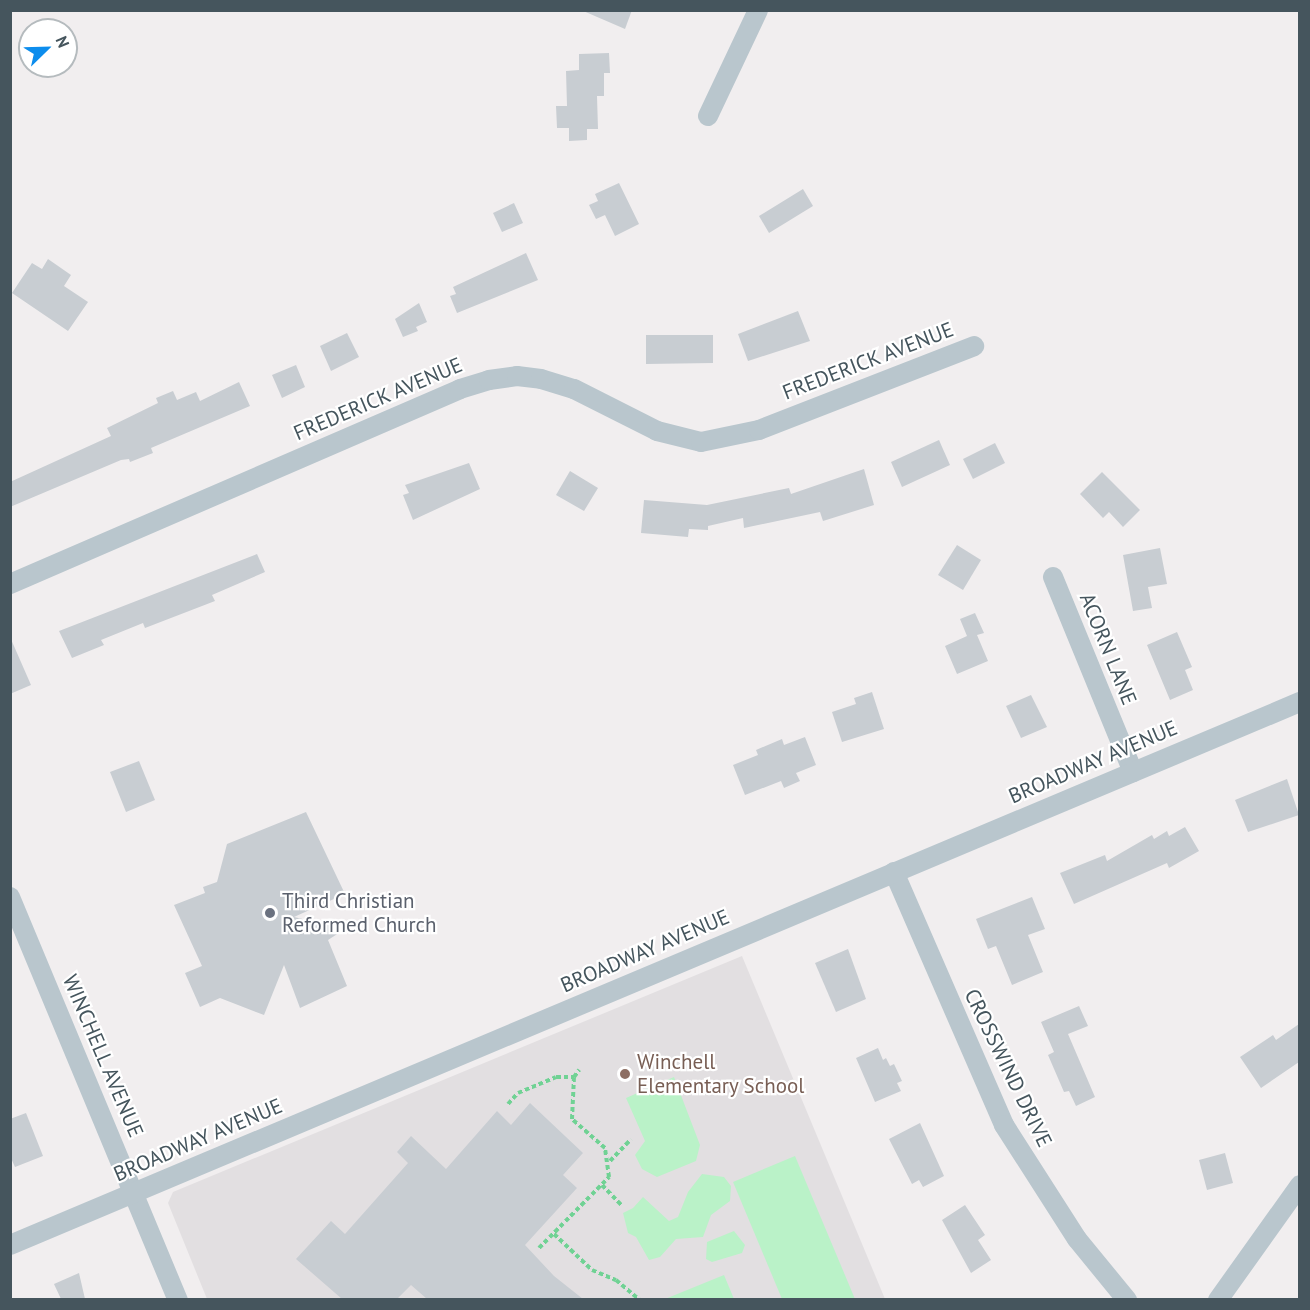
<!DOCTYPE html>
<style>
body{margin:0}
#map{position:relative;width:1310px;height:1310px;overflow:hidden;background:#f1eeef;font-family:"PT Sans",sans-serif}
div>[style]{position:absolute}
.education>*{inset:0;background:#e2dfe1}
.green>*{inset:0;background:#baf2c8}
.building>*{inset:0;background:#c8cdd2}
.path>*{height:4px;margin-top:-2px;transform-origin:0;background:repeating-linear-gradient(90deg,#70d294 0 4.5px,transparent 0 7.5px)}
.street>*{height:20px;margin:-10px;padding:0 10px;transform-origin:10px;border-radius:10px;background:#b9c6cd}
.dots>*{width:16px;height:16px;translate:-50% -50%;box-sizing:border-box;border:3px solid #fff;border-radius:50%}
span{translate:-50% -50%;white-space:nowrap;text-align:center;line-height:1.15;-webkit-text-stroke:4.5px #fff;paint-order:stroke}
.street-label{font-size:21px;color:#45555d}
.worship-label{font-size:21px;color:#5b616d}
.left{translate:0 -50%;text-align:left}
.education-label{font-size:21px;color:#785e54}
.frame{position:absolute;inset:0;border:12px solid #45555d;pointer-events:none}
.north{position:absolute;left:18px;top:18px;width:60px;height:60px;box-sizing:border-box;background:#fff;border:2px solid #b5bbbe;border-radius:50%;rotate:67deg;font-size:16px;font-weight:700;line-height:24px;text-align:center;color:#45555d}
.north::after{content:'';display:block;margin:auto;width:21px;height:27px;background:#0d8ded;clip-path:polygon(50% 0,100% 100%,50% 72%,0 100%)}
</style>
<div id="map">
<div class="education">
<div style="clip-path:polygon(742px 956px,885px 1299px,207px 1299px,168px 1203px,173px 1192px)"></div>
</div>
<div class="green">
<div style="clip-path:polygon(674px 1077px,700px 1145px,696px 1161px,657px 1177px,642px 1169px,635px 1155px,645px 1141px,626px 1098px)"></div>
<div style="clip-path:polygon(795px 1156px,855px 1299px,782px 1299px,733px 1182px)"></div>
<div style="clip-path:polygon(702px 1174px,724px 1177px,731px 1186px,730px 1201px,711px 1215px,703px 1237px,676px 1239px,660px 1257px,649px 1260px,636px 1237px,628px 1233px,623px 1213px,633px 1208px,643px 1197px,669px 1221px,678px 1217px,688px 1192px)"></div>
<div style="clip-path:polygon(734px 1231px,745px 1245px,742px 1253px,712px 1262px,706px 1259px,707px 1242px)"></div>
<div style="clip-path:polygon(724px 1275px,734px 1299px,665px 1299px)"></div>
</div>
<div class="building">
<div style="clip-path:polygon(581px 10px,632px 10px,625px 29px)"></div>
<div style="clip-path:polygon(609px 53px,610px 73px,604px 73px,604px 96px,597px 96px,598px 129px,587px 129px,587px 140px,569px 141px,569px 128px,557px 128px,556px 106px,567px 106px,566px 71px,579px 70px,579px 54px)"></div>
<div style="clip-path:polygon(619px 183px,639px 224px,615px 236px,605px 215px,596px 219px,589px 205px,598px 201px,595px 194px)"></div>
<div style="clip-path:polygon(803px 189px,813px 206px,769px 233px,759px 216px)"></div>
<div style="clip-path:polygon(514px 203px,523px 223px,502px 232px,493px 213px)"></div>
<div style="clip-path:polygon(526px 253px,538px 280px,457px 313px,450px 296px,456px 294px,453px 287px)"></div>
<div style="clip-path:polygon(48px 259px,71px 275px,64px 286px,88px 302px,68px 331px,12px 293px,32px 263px,42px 269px)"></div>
<div style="clip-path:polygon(419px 303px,427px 322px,416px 327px,418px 331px,403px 337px,395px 319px)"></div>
<div style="clip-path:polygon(798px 311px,810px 341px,748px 361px,738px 334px)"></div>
<div style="clip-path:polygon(347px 333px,359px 357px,331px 371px,320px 346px)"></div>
<div style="clip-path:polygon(646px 335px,713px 335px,713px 363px,646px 364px)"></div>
<div style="clip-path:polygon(296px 365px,305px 387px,282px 398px,272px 375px)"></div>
<div style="clip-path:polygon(239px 382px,250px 406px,151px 448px,153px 453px,130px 462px,129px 459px,121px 460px,10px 507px,10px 482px,111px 436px,107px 428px,158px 403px,156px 398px,173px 391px,177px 400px,196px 392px,200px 401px)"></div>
<div style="clip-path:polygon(939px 440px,950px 465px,902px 487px,891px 462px)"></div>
<div style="clip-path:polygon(995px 443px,1005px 463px,973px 479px,963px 459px)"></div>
<div style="clip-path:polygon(469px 463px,480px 489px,413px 520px,403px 495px,409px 493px,405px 485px)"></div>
<div style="clip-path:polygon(864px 469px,874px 505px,823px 521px,820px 512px,744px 528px,743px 518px,708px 526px,708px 530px,689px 529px,688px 537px,641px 533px,644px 500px,707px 505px,789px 488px,791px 494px)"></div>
<div style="clip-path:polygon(570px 471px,598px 488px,584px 511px,556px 495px)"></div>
<div style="clip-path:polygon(1102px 472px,1140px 510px,1123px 527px,1109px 512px,1103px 518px,1080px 494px)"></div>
<div style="clip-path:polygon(957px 545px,981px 560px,963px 590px,938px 575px)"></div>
<div style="clip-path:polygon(1160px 548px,1167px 584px,1148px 587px,1152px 608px,1133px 611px,1123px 555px)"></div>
<div style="clip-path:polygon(257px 554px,265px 572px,212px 595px,215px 601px,145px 628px,143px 623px,101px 640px,104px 645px,72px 658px,59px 631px)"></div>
<div style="clip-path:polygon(975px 613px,984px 633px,977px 635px,988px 661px,957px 674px,945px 646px,967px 636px,960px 619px)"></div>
<div style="clip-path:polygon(1177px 632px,1192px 667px,1185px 670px,1193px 690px,1170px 700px,1147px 645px)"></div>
<div style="clip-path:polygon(10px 637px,31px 685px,10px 694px)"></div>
<div style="clip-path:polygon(872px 692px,884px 729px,842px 742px,832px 712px,856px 704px,854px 698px)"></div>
<div style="clip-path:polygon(1031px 695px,1047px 727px,1021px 738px,1006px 706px)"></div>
<div style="clip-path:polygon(805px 737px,816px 765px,796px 773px,800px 781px,784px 788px,781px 781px,745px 795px,733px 765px,758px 755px,756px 750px,782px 739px,784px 745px)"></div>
<div style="clip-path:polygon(139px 761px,155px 800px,126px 812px,110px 772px)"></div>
<div style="clip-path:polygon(1287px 779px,1299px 815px,1248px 832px,1235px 800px)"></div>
<div style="clip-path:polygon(306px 812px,345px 894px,294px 917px,345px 929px,328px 940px,347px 986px,300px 1008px,284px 965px,264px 1015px,220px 998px,200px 1007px,185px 973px,202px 966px,174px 905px,205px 893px,203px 887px,217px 882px,227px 844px)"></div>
<div style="clip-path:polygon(1185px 827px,1199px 851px,1169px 868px,1167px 863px,1074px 904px,1060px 873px,1105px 855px,1107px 861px,1152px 835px,1154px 839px,1167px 831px,1169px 836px)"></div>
<div style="clip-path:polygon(1032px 897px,1045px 929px,1028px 935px,1043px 972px,1012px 985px,996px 946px,988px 949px,976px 919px)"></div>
<div style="clip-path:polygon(848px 949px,866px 999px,836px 1012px,815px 963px)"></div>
<div style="clip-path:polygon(1079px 1006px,1088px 1026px,1068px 1034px,1095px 1097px,1076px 1106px,1069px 1091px,1064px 1092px,1048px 1055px,1054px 1052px,1041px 1022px)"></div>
<div style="clip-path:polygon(1299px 1024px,1299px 1062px,1261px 1088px,1240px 1057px,1273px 1035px,1276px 1040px)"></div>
<div style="clip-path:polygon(878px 1048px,883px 1060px,886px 1058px,890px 1066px,894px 1064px,902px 1081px,897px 1083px,901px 1091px,875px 1102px,856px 1058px)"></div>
<div style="clip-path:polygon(530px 1103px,583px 1153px,563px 1175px,577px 1188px,525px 1245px,554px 1276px,583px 1299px,427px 1299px,411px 1285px,397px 1299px,342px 1299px,296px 1259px,331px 1221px,345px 1234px,408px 1163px,397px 1152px,411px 1136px,446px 1169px,497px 1111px,511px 1125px)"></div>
<div style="clip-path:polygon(26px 1113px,43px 1156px,15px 1167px,10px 1156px,10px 1119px)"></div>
<div style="clip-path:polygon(920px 1123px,944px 1176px,923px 1187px,919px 1180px,912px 1184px,889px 1139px)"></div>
<div style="clip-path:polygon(1225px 1153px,1233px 1183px,1207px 1190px,1199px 1160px)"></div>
<div style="clip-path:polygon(965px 1205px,985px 1235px,978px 1240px,991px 1260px,971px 1273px,942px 1220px)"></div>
<div style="clip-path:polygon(79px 1273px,85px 1299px,61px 1299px,54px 1284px)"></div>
</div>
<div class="path">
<div style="left:508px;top:1104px;width:15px;rotate:-48deg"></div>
<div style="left:518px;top:1093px;width:41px;rotate:-22.8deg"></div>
<div style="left:556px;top:1077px;width:18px"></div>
<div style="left:610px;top:1161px;width:30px;rotate:-46deg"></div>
<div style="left:602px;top:1185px;width:28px;rotate:46deg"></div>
<div style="left:554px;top:1234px;width:52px;rotate:43.5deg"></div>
<div style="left:592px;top:1270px;width:26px;rotate:23deg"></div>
<div style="left:616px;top:1280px;width:31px;rotate:40deg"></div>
<div style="left:539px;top:1248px;width:100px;rotate:-45.4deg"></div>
<div style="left:609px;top:1177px;width:29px;rotate:-98deg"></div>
<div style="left:605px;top:1148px;width:44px;rotate:-138.7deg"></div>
<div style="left:572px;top:1119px;width:42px;rotate:-87.3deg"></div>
<div style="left:574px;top:1077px;width:9px;rotate:-54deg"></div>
</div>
<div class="street">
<div style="left:708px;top:116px;width:117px;rotate:-64.7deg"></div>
<div style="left:1053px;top:577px;width:211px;rotate:67.7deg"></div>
<div style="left:10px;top:584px;width:490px;rotate:-23.4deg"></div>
<div style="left:460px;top:389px;width:30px;rotate:-17deg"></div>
<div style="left:489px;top:380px;width:28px;rotate:-8deg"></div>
<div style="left:517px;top:376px;width:24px;rotate:7deg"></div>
<div style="left:541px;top:379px;width:34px;rotate:17deg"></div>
<div style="left:574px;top:389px;width:93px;rotate:26.8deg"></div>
<div style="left:657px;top:431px;width:45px;rotate:14deg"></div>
<div style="left:701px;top:442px;width:59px;rotate:-11.7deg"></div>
<div style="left:759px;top:430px;width:231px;rotate:-21.3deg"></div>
<div style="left:894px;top:872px;width:276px;rotate:66.5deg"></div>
<div style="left:1004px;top:1125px;width:135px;rotate:57.4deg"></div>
<div style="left:1077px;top:1239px;width:79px;rotate:50.7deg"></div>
<div style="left:10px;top:897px;width:437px;rotate:67.4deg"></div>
<div style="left:10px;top:1245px;width:1400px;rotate:-22.83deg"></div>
<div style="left:1218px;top:1300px;width:141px;rotate:-54.5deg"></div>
</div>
<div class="dots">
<div style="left:270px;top:913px;background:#6b7280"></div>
<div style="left:625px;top:1074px;background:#8d6e63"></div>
</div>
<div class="street-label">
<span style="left:868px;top:361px;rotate:-21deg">FREDERICK AVENUE</span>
<span style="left:378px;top:399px;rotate:-23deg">FREDERICK AVENUE</span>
<span style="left:1108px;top:649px;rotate:68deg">ACORN LANE</span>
<span style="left:1093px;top:762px;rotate:-23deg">BROADWAY AVENUE</span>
<span style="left:645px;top:951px;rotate:-23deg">BROADWAY AVENUE</span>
<span style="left:103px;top:1056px;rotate:67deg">WINCHELL AVENUE</span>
<span style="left:1008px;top:1068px;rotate:64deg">CROSSWIND DRIVE</span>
<span style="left:198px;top:1140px;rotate:-23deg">BROADWAY AVENUE</span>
</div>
<div class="worship-label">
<span class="left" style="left:282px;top:913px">Third Christian<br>Reformed Church</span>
</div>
<div class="education-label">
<span class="left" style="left:637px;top:1074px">Winchell<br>Elementary School</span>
</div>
<div class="frame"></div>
<div class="north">N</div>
</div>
